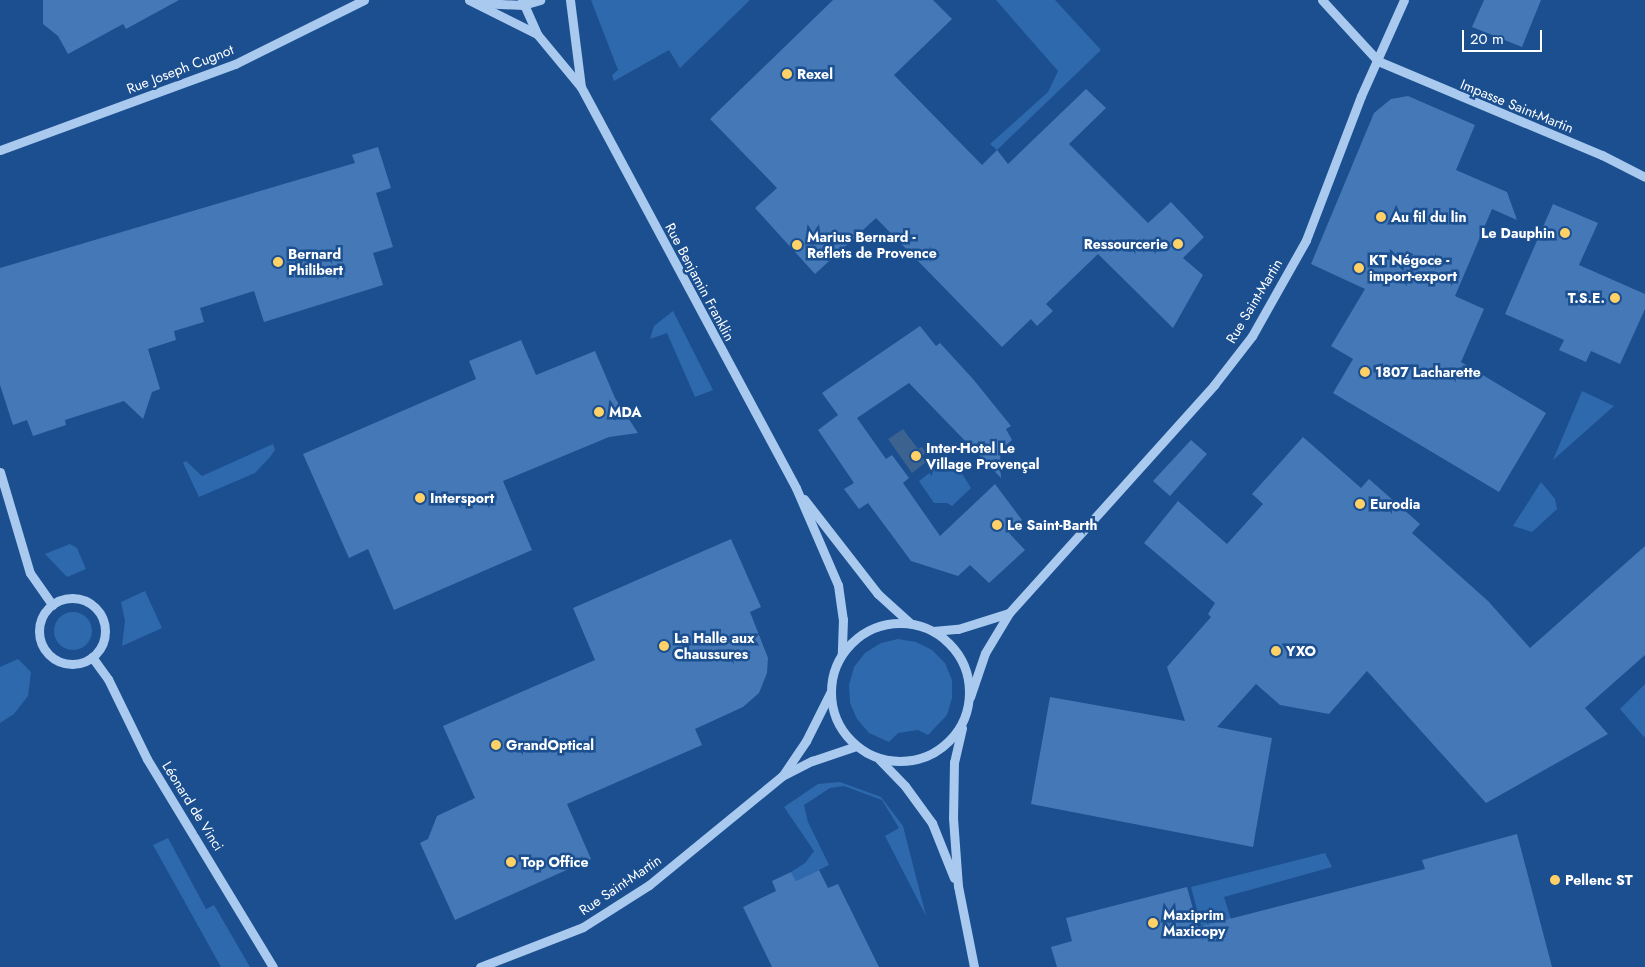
<!DOCTYPE html>
<meta charset="utf-8">
<style>
body{margin:0}
#map{position:relative;width:1645px;height:967px;overflow:hidden;background:#1b4f8f;font-family:Jost,sans-serif}
div>[style]{position:absolute}
.green>*{inset:0;background:#2e69ad}
.round{border-radius:50%}
.water>*{inset:0;background:#3c6290}
.building>*{inset:0;background:#4478b7}
.minor>*{height:9px;margin:-4.5px;padding:0 4.5px;transform-origin:4.5px;border-radius:4.5px;background:#a9c9ee}
.minor>.ring{margin:-4.5px;padding:0;box-sizing:content-box;background:none;border:9px solid #a9c9ee;border-radius:50%}
.dots>*{width:14px;height:14px;translate:-50% -50%;box-sizing:border-box;border:2px solid #1b4f8f;border-radius:50%}
span{translate:-50% -50%;white-space:nowrap;text-align:center;line-height:1.15;-webkit-text-stroke:5px #1b4f8f;paint-order:stroke}
.street-label{font-size:14px;color:#fff}
.poi-label{font-size:14px;color:#fff;font-weight:700}
.left{translate:0 -50%;text-align:left}
.right{translate:-100% -50%;text-align:right}
.scale{position:absolute;left:1462px;top:30px;width:80px;height:22px;box-sizing:border-box;border:2px solid #fff;border-top:0;padding-left:6px;font-size:15px;line-height:18px;white-space:nowrap;color:#fff;-webkit-text-stroke:4px #1b4f8f;paint-order:stroke}
</style>
<div id="map">
<div class="green">
<div style="clip-path:polygon(591px 0,750px 0,680px 68px,669px 50px,614px 81px,612px 75px,618px 70px)"></div>
<div style="clip-path:polygon(996px 0,1055px 0,1101px 50px,997px 150px,990px 144px,1048px 92px,1058px 71px)"></div>
<div style="clip-path:polygon(673px 311px,713px 390px,695px 397px,667px 333px,650px 339px,654px 326px)"></div>
<div style="clip-path:polygon(1582px 391px,1614px 406px,1553px 460px)"></div>
<div style="clip-path:polygon(273px 444px,275px 450px,270px 457px,255px 473px,199px 497px,183px 463px,186px 461px,202px 476px)"></div>
<div style="clip-path:polygon(937px 467px,961px 472px,971px 488px,952px 506px,947px 503px,934px 503px,919px 481px)"></div>
<div style="clip-path:polygon(1541px 482px,1555px 499px,1557px 509px,1532px 532px,1513px 526px)"></div>
<div style="clip-path:polygon(70px 544px,77px 548px,86px 569px,67px 577px,45px 554px)"></div>
<div style="clip-path:polygon(145px 591px,162px 628px,122px 646px,125px 621px,121px 602px)"></div>
<div class="round" style="left:54px;top:612px;width:38px;height:38px"></div>
<div style="clip-path:polygon(898px 639px,916px 642px,932px 650px,945px 663px,952px 680px,952px 698px,947px 715px,928px 735px,918px 730px,898px 733px,889px 742px,869px 733px,857px 719px,850px 703px,849px 685px,854px 667px,865px 653px,881px 643px)"></div>
<div style="clip-path:polygon(18px 659px,31px 672px,28px 696px,14px 714px,0 723px,0 667px)"></div>
<div style="clip-path:polygon(1645px 684px,1645px 736px,1644px 737px,1620px 709px)"></div>
<div style="clip-path:polygon(840px 782px,881px 797px,903px 826px,926px 916px,885px 836px,899px 828px,882px 800px,844px 786px,830px 788px,804px 805px,808px 822px,829px 865px,796px 881px,791px 872px,805px 863px,814px 851px,784px 807px,818px 784px)"></div>
<div style="clip-path:polygon(168px 838px,206px 909px,214px 905px,250px 967px,221px 967px,153px 845px)"></div>
<div style="clip-path:polygon(1325px 853px,1332px 867px,1224px 897px,1231px 919px,1212px 967px,1191px 887px)"></div>
</div>
<div class="water">
<div style="clip-path:polygon(903px 429px,918px 449px,922px 447px,926px 453px,922px 456px,926px 462px,912px 473px,888px 439px)"></div>
</div>
<div class="building">
<div style="clip-path:polygon(43px 0,179px 0,126px 29px,123px 24px,68px 54px,58px 36px,43px 24px)"></div>
<div style="clip-path:polygon(833px 0,933px 0,952px 19px,894px 75px,982px 165px,997px 150px,1008px 164px,1086px 89px,1106px 108px,1069px 144px,1148px 223px,1171px 202px,1204px 237px,1183px 258px,1203px 275px,1173px 328px,1098px 254px,1046px 304px,1053px 311px,1037px 326px,1031px 319px,1002px 347px,876px 218px,815px 274px,755px 208px,777px 188px,710px 119px)"></div>
<div style="clip-path:polygon(1484px 0,1541px 0,1522px 47px,1472px 27px)"></div>
<div style="clip-path:polygon(1408px 96px,1475px 125px,1456px 170px,1507px 192px,1517px 220px,1492px 209px,1455px 296px,1484px 309px,1461px 362px,1546px 413px,1499px 492px,1333px 393px,1353px 359px,1331px 346px,1365px 289px,1311px 264px,1374px 113px,1391px 99px)"></div>
<div style="clip-path:polygon(378px 147px,391px 188px,376px 193px,393px 247px,373px 253px,383px 285px,264px 322px,254px 291px,200px 308px,204px 322px,174px 331px,176px 340px,148px 349px,160px 389px,152px 392px,143px 419px,124px 401px,65px 420px,66px 425px,33px 436px,27px 420px,13px 425px,0 385px,0 268px,355px 163px,352px 155px)"></div>
<div style="clip-path:polygon(1553px 204px,1598px 223px,1579px 265px,1645px 294px,1645px 309px,1620px 364px,1591px 351px,1586px 362px,1559px 350px,1564px 340px,1505px 314px)"></div>
<div style="clip-path:polygon(920px 326px,936px 346px,940px 343px,973px 379px,1011px 426px,1006px 429px,1012px 440px,1000px 450px,1001px 478px,909px 383px,857px 418px,886px 459px,892px 455px,909px 478px,903px 483px,940px 536px,995px 484px,1022px 520px,1009px 533px,1025px 550px,989px 583px,970px 565px,958px 576px,911px 561px,868px 503px,859px 509px,844px 489px,854px 483px,818px 430px,838px 415px,822px 393px)"></div>
<div style="clip-path:polygon(521px 340px,536px 375px,595px 351px,615px 398px,638px 433px,609px 437px,503px 481px,532px 550px,394px 610px,368px 549px,349px 558px,303px 454px,476px 379px,469px 361px)"></div>
<div style="clip-path:polygon(1303px 437px,1361px 488px,1369px 479px,1420px 524px,1412px 533px,1488px 601px,1530px 648px,1645px 546px,1645px 655px,1585px 708px,1608px 734px,1486px 803px,1367px 671px,1329px 714px,1280px 705px,1256px 684px,1217px 727px,1272px 738px,1253px 847px,1031px 804px,1050px 697px,1185px 721px,1167px 667px,1211px 617px,1208px 614px,1215px 603px,1144px 543px,1178px 501px,1227px 544px,1263px 504px,1252px 494px)"></div>
<div style="clip-path:polygon(1191px 440px,1207px 454px,1170px 496px,1153px 481px)"></div>
<div style="clip-path:polygon(731px 539px,761px 607px,750px 612px,768px 658px,767px 673px,759px 693px,743px 707px,695px 729px,702px 745px,567px 804px,591px 859px,455px 920px,420px 843px,428px 839px,437px 816px,475px 798px,443px 726px,595px 660px,573px 608px)"></div>
<div style="clip-path:polygon(1517px 834px,1552px 967px,1057px 967px,1051px 947px,1072px 941px,1066px 918px,1187px 887px,1198px 927px,1425px 869px,1422px 860px)"></div>
<div style="clip-path:polygon(819px 870px,828px 888px,838px 884px,879px 967px,772px 967px,743px 907px,776px 891px,772px 881px,791px 872px,796px 881px)"></div>
</div>
<div class="minor">
<div style="left:469px;top:0;width:76px;rotate:26.6deg"></div>
<div style="left:522px;top:0;width:37px;rotate:66deg"></div>
<div style="left:537px;top:34px;width:69px;rotate:50.3deg"></div>
<div style="left:581px;top:87px;width:455px;rotate:61.8deg"></div>
<div style="left:796px;top:488px;width:106px;rotate:66.6deg"></div>
<div style="left:838px;top:585px;width:34px;rotate:82deg"></div>
<div style="left:843px;top:619px;width:35px;rotate:92deg"></div>
<div style="left:570px;top:0;width:88px;rotate:82.8deg"></div>
<div style="left:1322px;top:0;width:83px;rotate:47.4deg"></div>
<div style="left:1378px;top:61px;width:243px;rotate:22.8deg"></div>
<div style="left:1602px;top:155px;width:48px;rotate:27.1deg"></div>
<div style="left:480px;top:3px;width:43px;rotate:2.7deg"></div>
<div style="left:523px;top:5px;width:18px;rotate:-16deg"></div>
<div style="left:0;top:150px;width:250px;rotate:-20.1deg"></div>
<div style="left:235px;top:64px;width:144px;rotate:-26.4deg"></div>
<div style="left:0;top:472px;width:105px;rotate:73.5deg"></div>
<div style="left:30px;top:573px;width:39px;rotate:55deg"></div>
<div style="left:804px;top:499px;width:120px;rotate:52.1deg"></div>
<div style="left:878px;top:594px;width:43px;rotate:42.2deg"></div>
<div class="ring" style="left:39px;top:598px;width:57px;height:57px"></div>
<div class="ring" style="left:831px;top:623px;width:129px;height:129px"></div>
<div style="left:933px;top:631px;width:25px;rotate:-5deg"></div>
<div style="left:958px;top:629px;width:53px;rotate:-17.4deg"></div>
<div style="left:92px;top:657px;width:27px;rotate:54deg"></div>
<div style="left:108px;top:679px;width:89px;rotate:64deg"></div>
<div style="left:147px;top:759px;width:243px;rotate:58.8deg"></div>
<div style="left:970px;top:697px;width:46px;rotate:-71.2deg"></div>
<div style="left:985px;top:653px;width:47px;rotate:-59deg"></div>
<div style="left:1009px;top:613px;width:307px;rotate:-48deg"></div>
<div style="left:1214px;top:385px;width:62px;rotate:-52.2deg"></div>
<div style="left:1252px;top:336px;width:110px;rotate:-60.6deg"></div>
<div style="left:1306px;top:240px;width:154px;rotate:-69.1deg"></div>
<div style="left:1361px;top:96px;width:105px;rotate:-65.9deg"></div>
<div style="left:962px;top:728px;width:35px;rotate:103deg"></div>
<div style="left:954px;top:762px;width:56px;rotate:91deg"></div>
<div style="left:953px;top:818px;width:68px;rotate:85.8deg"></div>
<div style="left:958px;top:886px;width:83px;rotate:78.8deg"></div>
<div style="left:879px;top:759px;width:37px;rotate:46deg"></div>
<div style="left:905px;top:786px;width:46px;rotate:53.9deg"></div>
<div style="left:932px;top:823px;width:59px;rotate:68.2deg"></div>
<div style="left:783px;top:775px;width:41px;rotate:-55.9deg"></div>
<div style="left:806px;top:741px;width:54px;rotate:-63.4deg"></div>
<div style="left:480px;top:967px;width:110px;rotate:-21.2deg"></div>
<div style="left:583px;top:927px;width:78px;rotate:-32.5deg"></div>
<div style="left:649px;top:885px;width:172px;rotate:-39.3deg"></div>
<div style="left:782px;top:776px;width:34px;rotate:-27deg"></div>
<div style="left:812px;top:761px;width:46px;rotate:-18.8deg"></div>
</div>
<div class="dots">
<div style="left:787px;top:74px;background:#ffd166"></div>
<div style="left:1381px;top:217px;background:#ffd166"></div>
<div style="left:1565px;top:233px;background:#ffd166"></div>
<div style="left:1178px;top:244px;background:#ffd166"></div>
<div style="left:797px;top:245px;background:#ffd166"></div>
<div style="left:278px;top:262px;background:#ffd166"></div>
<div style="left:1359px;top:268px;background:#ffd166"></div>
<div style="left:1615px;top:298px;background:#ffd166"></div>
<div style="left:1365px;top:372px;background:#ffd166"></div>
<div style="left:599px;top:412px;background:#ffd166"></div>
<div style="left:916px;top:456px;background:#ffd166"></div>
<div style="left:420px;top:498px;background:#ffd166"></div>
<div style="left:1360px;top:504px;background:#ffd166"></div>
<div style="left:997px;top:525px;background:#ffd166"></div>
<div style="left:664px;top:646px;background:#ffd166"></div>
<div style="left:1276px;top:651px;background:#ffd166"></div>
<div style="left:496px;top:745px;background:#ffd166"></div>
<div style="left:511px;top:862px;background:#ffd166"></div>
<div style="left:1555px;top:880px;background:#ffd166"></div>
<div style="left:1153px;top:923px;background:#ffd166"></div>
</div>
<div class="street-label">
<span style="left:180px;top:69px;rotate:-21deg">Rue Joseph Cugnot</span>
<span style="left:1517px;top:106px;rotate:22deg">Impasse Saint-Martin</span>
<span style="left:700px;top:282px;rotate:62deg">Rue Benjamin Franklin</span>
<span style="left:1254px;top:301px;rotate:-59deg">Rue Saint-Martin</span>
<span style="left:193px;top:806px;rotate:58deg">Léonard de Vinci</span>
<span style="left:620px;top:885px;rotate:-34deg">Rue Saint-Martin</span>
</div>
<div class="poi-label">
<span class="left" style="left:797px;top:74px">Rexel</span>
<span class="left" style="left:1391px;top:217px">Au fil du lin</span>
<span class="right" style="left:1555px;top:233px">Le Dauphin</span>
<span class="left" style="left:807px;top:245px">Marius Bernard -<br>Reflets de Provence</span>
<span class="right" style="left:1168px;top:244px">Ressourcerie</span>
<span class="left" style="left:288px;top:262px">Bernard<br>Philibert</span>
<span class="left" style="left:1369px;top:268px">KT Négoce -<br>import-export</span>
<span class="right" style="left:1605px;top:298px">T.S.E.</span>
<span class="left" style="left:1375px;top:372px">1807 Lacharette</span>
<span class="left" style="left:609px;top:412px">MDA</span>
<span class="left" style="left:926px;top:456px">Inter-Hotel Le<br>Village Provençal</span>
<span class="left" style="left:430px;top:498px">Intersport</span>
<span class="left" style="left:1370px;top:504px">Eurodia</span>
<span class="left" style="left:1007px;top:525px">Le Saint-Barth</span>
<span class="left" style="left:674px;top:646px">La Halle aux<br>Chaussures</span>
<span class="left" style="left:1286px;top:651px">YXO</span>
<span class="left" style="left:506px;top:745px">GrandOptical</span>
<span class="left" style="left:521px;top:862px">Top Office</span>
<span class="left" style="left:1565px;top:880px">Pellenc ST</span>
<span class="left" style="left:1163px;top:923px">Maxiprim<br>Maxicopy</span>
</div>
<div class="scale">20 m</div>
</div>
